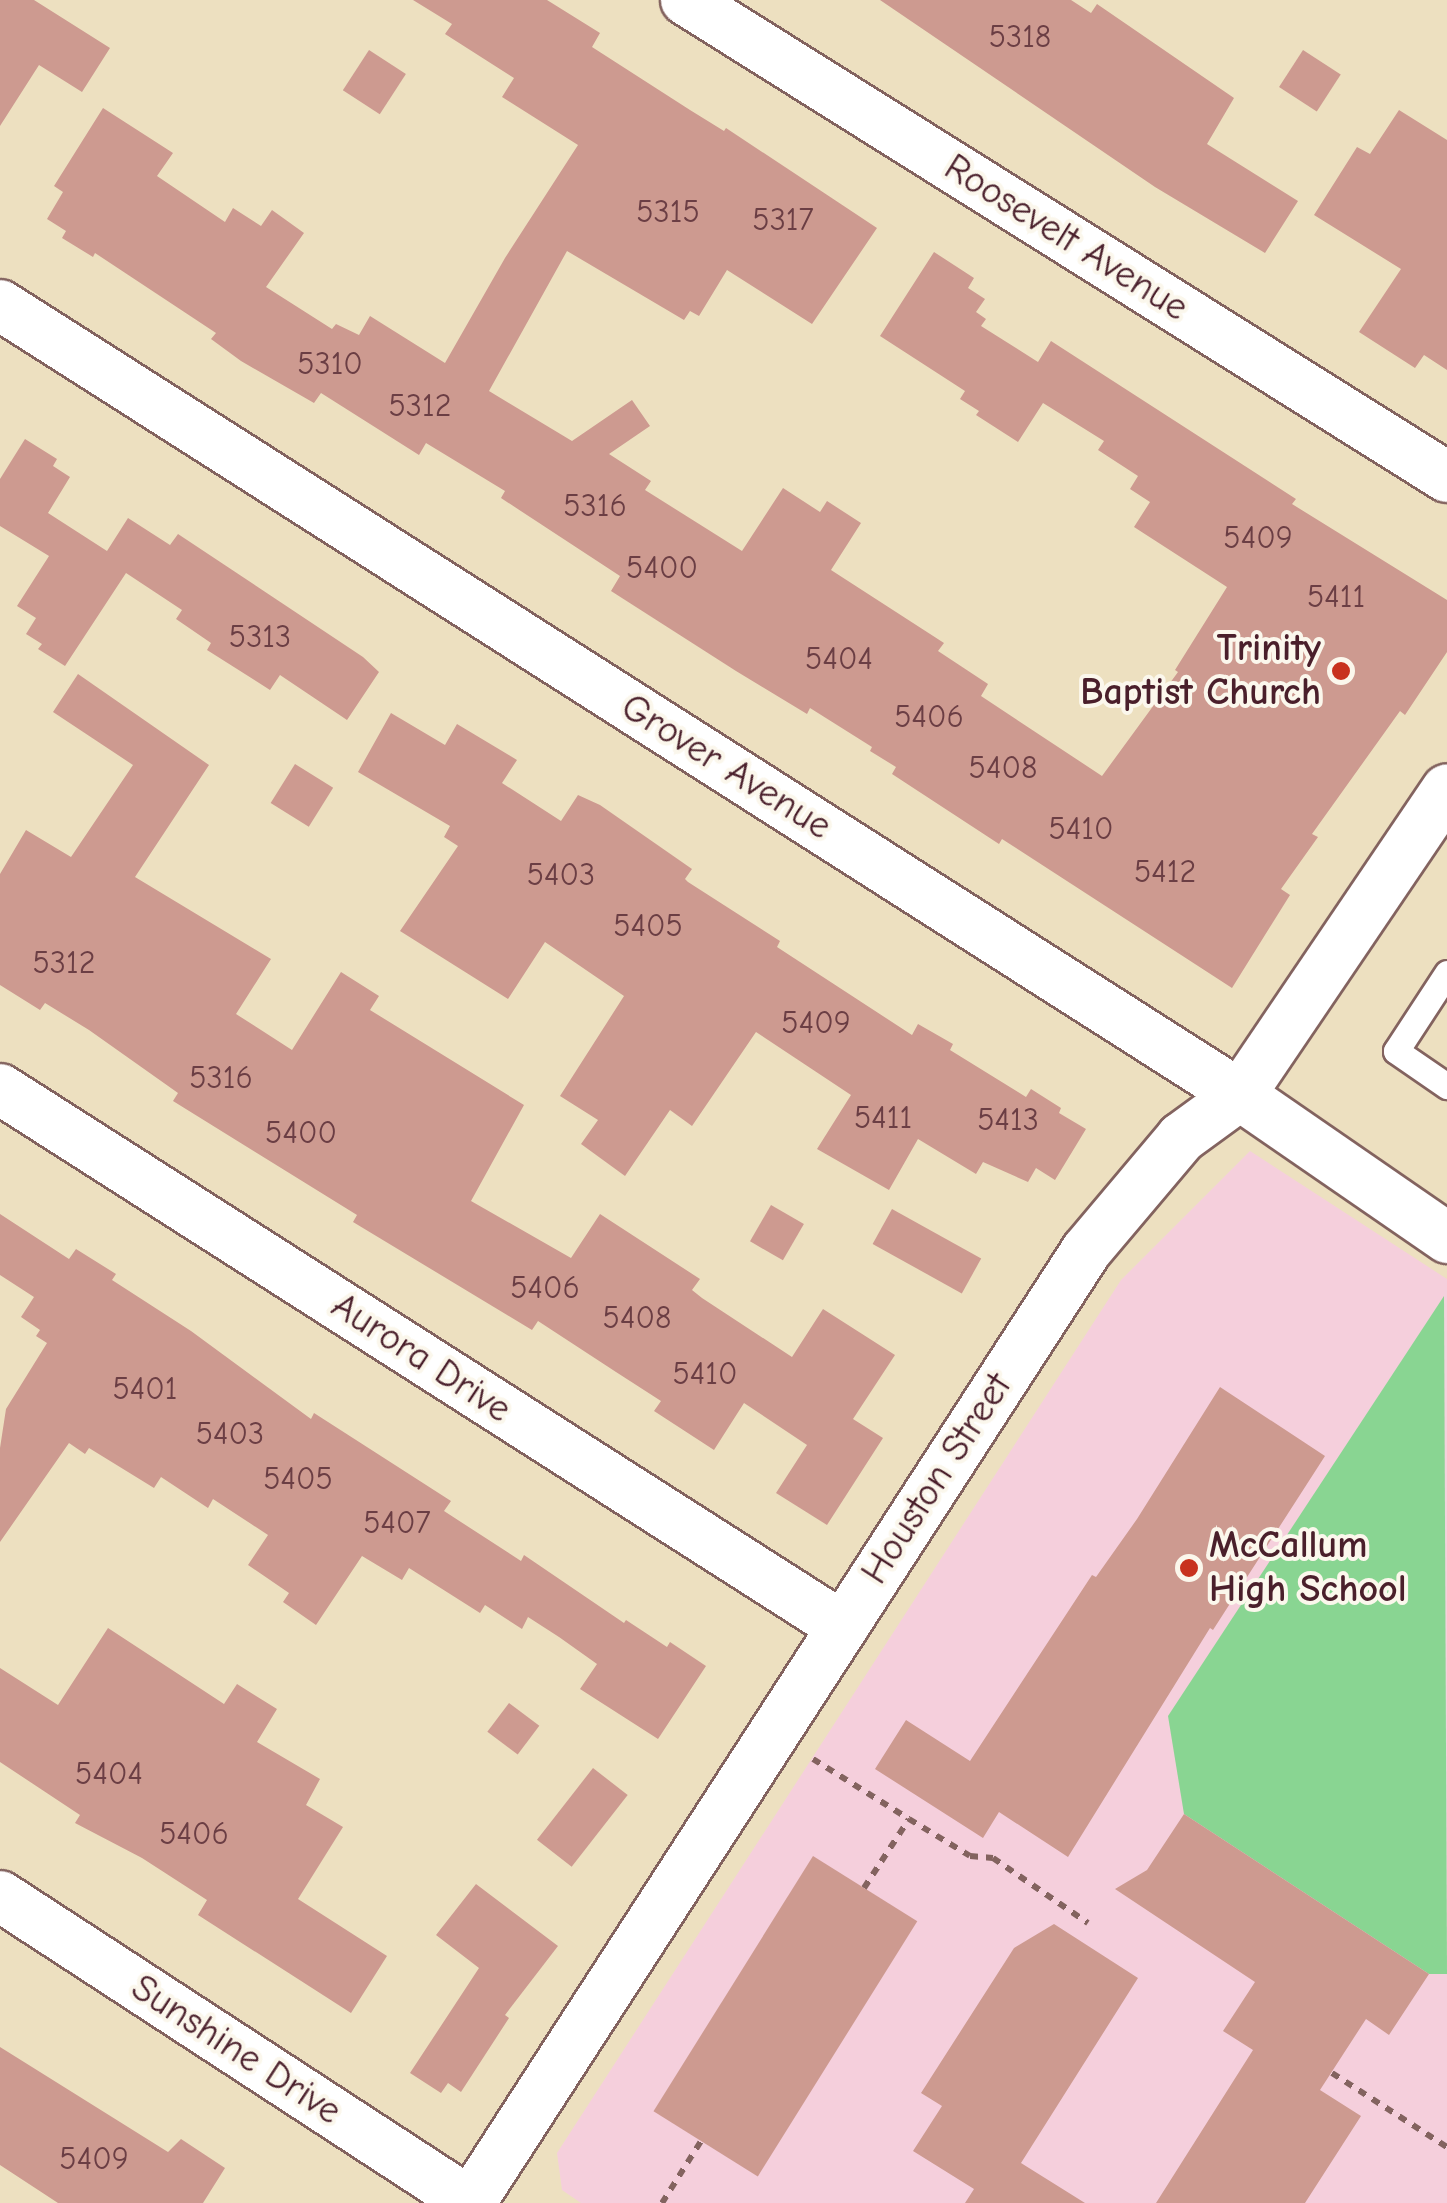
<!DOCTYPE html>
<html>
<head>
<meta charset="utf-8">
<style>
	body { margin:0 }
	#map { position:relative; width:1447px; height:2203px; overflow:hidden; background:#ede0c0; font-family:"Comic Neue",sans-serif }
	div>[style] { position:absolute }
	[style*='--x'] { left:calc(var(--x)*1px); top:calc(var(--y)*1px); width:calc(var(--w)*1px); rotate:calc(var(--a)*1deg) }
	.built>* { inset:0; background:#f5cfdc }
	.green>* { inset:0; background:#89d592 }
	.building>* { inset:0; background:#cd9a90; transform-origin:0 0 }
	.path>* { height:6px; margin-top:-3px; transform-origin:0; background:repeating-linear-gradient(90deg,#83635f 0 8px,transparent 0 16px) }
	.roads { filter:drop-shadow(2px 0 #83635f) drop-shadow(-2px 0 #83635f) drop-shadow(0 2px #83635f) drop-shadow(0 -2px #83635f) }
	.service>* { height:25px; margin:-12.5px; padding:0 12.5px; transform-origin:12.5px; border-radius:12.5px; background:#fff }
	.minor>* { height:50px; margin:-25px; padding:0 25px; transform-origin:25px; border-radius:25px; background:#fff }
	.dots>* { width:28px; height:28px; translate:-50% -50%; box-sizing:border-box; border:5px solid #fbf7ec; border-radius:50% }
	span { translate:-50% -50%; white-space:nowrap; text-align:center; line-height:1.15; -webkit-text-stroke:8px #fbf7ec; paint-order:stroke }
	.number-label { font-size:32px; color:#6b3e44 }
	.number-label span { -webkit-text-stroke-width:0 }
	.street-label { font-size:38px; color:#4a1f2b }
	.poi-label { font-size:38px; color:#4a1f2b; font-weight:700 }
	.right { translate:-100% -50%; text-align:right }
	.left { translate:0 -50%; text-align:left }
</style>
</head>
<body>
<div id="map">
	<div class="built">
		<div style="clip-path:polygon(1250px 1151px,1447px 1279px,1447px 2203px,581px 2203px,562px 2190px,557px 2153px,1121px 1280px)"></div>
	</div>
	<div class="green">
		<div style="clip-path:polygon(1444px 1296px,1447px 1974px,1429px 1974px,1184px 1814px,1168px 1716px)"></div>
	</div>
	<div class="building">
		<div style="clip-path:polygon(0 0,34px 0,110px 48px,82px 92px,39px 65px,0 126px)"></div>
		<div style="clip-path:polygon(413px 0,547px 0,600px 33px,592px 47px,690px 110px,724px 131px,726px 128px,877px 228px,812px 324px,727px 270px,699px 316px,690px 311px,684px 320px,567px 251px,489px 391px,572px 441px,632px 400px,650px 426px,609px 454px,651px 481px,645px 490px,742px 551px,783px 488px,820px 512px,827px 501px,861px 523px,831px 570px,944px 643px,938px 651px,988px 684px,981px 696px,1102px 776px,1178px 672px,1175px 670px,1227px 587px,1134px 527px,1150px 502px,1130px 489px,1138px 476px,1098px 450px,1104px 441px,1043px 403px,1018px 442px,976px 415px,979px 411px,960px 399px,965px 391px,880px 336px,934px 252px,974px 278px,968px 288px,985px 299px,976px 312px,986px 319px,981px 326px,1038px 362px,1051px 341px,1296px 499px,1292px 504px,1447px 600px,1447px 652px,1405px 715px,1400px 711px,1312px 834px,1318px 837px,1281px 889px,1290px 895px,1232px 988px,1002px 839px,999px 844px,892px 774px,896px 767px,870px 751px,872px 747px,810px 708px,807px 714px,736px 671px,611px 591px,620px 576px,501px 498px,505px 491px,426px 443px,419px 455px,321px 393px,314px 403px,241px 361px,211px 339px,216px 333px,95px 253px,93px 257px,62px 238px,66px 231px,47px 219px,63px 192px,54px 186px,103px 108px,173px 153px,157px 176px,225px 222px,233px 208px,261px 226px,272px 210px,304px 233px,266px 287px,332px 329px,336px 324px,359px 335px,370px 316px,445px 363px,505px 258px,578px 145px,502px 97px,514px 78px,445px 34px,452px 24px)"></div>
		<div style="clip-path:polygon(880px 0,1071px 0,1091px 13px,1097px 4px,1234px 98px,1207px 144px,1298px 201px,1265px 253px,1155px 187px)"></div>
		<div style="left:369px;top:50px;width:44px;height:48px;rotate:33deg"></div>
		<div style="left:1303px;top:50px;width:45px;height:44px;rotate:33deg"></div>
		<div style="clip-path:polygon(1399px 110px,1447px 140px,1447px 370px,1424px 355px,1415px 368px,1359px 332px,1401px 269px,1314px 215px,1357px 147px,1370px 154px)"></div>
		<div style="clip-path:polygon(25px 439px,57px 459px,53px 466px,70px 477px,48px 513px,107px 551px,128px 518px,170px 545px,178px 534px,363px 657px,379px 672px,347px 720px,280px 675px,270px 690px,207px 650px,211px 643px,176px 619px,182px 610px,126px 573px,65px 666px,38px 649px,42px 644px,26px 634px,36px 618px,17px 606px,49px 556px,0 526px,0 479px)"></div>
		<div style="clip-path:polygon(78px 674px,209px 765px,135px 877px,271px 959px,236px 1014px,292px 1050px,341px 972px,379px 996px,370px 1010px,524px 1105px,471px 1201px,571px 1258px,600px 1214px,700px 1279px,692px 1290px,702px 1298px,792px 1357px,823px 1309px,895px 1355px,853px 1419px,883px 1438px,827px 1525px,776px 1493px,807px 1445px,744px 1403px,714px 1450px,654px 1411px,661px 1401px,616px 1372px,538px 1321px,532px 1330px,353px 1222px,357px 1215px,173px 1101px,178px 1093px,89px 1030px,45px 1003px,40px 1010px,0 985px,0 874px,26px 830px,71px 857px,133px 765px,53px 712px)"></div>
		<div style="clip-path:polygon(391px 713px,445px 745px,457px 724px,517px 760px,502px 783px,561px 821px,578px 795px,600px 805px,692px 869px,685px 879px,688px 882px,780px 941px,777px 947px,912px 1035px,918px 1024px,953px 1044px,950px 1050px,1026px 1097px,1031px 1089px,1061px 1108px,1059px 1113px,1086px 1129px,1055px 1180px,1036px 1168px,1028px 1182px,983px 1162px,976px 1174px,918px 1139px,889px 1190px,817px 1149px,851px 1095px,756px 1032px,692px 1126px,670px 1110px,625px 1176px,581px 1144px,598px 1120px,560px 1096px,624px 996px,545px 942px,508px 999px,400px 931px,458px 846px,444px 837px,450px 826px,358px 772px)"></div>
		<div style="left:295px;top:764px;width:45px;height:46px;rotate:32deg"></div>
		<div style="left:771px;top:1205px;width:38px;height:42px;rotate:30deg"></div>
		<div style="left:892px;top:1209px;width:102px;height:40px;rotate:29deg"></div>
		<div style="clip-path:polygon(0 1214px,69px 1259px,76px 1249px,116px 1274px,112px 1280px,191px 1331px,311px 1419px,314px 1413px,451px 1501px,444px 1511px,521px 1561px,524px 1555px,624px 1623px,626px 1620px,667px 1647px,670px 1642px,706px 1666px,658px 1739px,580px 1689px,597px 1664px,559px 1637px,528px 1617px,522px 1629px,485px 1605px,480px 1613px,409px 1568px,402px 1580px,362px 1556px,316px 1625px,283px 1602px,289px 1593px,248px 1565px,268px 1535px,213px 1499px,208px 1508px,161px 1477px,154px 1488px,89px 1448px,85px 1454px,69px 1443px,0 1542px,0 1448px,6px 1409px,47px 1343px,36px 1336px,40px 1330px,21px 1317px,34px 1297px,0 1275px)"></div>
		<div style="clip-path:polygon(1220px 1387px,1325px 1456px,1213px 1630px,1210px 1628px,1068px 1857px,999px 1812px,983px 1838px,875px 1769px,906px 1720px,970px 1761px,1092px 1575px,1096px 1577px,1137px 1519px)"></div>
		<div style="clip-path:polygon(108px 1628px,224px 1704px,237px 1684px,277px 1709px,257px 1742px,320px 1779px,306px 1805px,343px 1827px,298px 1899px,387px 1956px,351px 2013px,198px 1915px,207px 1900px,142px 1858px,75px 1823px,80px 1815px,0 1762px,0 1668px,58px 1705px)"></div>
		<div style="left:509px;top:1703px;width:38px;height:36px;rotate:37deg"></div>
		<div style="left:593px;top:1768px;width:44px;height:91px;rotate:38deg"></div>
		<div style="clip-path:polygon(1184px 1814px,1429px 1974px,1389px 2035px,1366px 2019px,1320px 2090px,1361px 2116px,1305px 2203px,1156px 2203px,1253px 2050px,1223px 2031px,1255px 1982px,1115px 1889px,1147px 1870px)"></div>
		<div style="left:813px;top:1856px;width:123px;height:301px;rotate:32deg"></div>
		<div style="clip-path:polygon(476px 1884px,558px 1946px,505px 2015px,509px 2018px,461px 2092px,448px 2083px,441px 2093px,410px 2073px,479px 1968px,436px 1935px)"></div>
		<div style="clip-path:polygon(1054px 1924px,1138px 1978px,1021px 2163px,1085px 2203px,965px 2203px,974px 2189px,913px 2151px,942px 2106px,921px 2093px,1014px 1948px)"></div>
		<div style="clip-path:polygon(0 2047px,168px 2152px,181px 2139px,225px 2168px,203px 2203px,58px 2203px,0 2165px)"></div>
	</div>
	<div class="path">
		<div style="--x:813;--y:1759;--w:113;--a:32"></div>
		<div style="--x:864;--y:1888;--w:82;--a:-56.9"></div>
		<div style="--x:909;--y:1819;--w:71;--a:31.2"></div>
		<div style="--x:970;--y:1856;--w:23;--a:5"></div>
		<div style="--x:993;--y:1858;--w:115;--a:34.4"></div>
		<div style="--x:1332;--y:2073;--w:137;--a:32.8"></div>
		<div style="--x:662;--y:2203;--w:73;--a:-57.8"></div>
	</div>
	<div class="roads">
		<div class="service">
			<div style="--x:1447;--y:973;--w:93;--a:123.2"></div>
			<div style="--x:1396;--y:1051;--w:62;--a:34.5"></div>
		</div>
		<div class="minor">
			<div style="--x:686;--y:0;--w:898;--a:32.08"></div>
			<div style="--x:0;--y:305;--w:1470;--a:32.5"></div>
			<div style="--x:1240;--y:1095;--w:252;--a:34.6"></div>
			<div style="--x:0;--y:1089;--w:1000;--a:32.55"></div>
			<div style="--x:0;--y:1896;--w:562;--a:33.1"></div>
			<div style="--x:470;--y:2203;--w:1134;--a:-57.09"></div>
			<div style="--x:1086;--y:1251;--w:148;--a:-49.9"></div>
			<div style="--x:1181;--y:1138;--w:73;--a:-36.1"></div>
			<div style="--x:1240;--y:1095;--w:369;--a:-55.9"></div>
		</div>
	</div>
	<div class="dots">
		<div style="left:1341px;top:671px;background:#c8321e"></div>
		<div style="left:1189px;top:1568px;background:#c8321e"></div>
	</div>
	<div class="number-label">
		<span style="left:1020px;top:37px">5318</span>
		<span style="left:668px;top:212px">5315</span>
		<span style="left:783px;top:220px">5317</span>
		<span style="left:330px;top:364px">5310</span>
		<span style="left:420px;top:406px">5312</span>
		<span style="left:595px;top:506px">5316</span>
		<span style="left:1258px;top:538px">5409</span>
		<span style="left:662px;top:568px">5400</span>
		<span style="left:1336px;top:597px">5411</span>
		<span style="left:260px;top:637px">5313</span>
		<span style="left:839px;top:659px">5404</span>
		<span style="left:929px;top:717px">5406</span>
		<span style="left:1003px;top:768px">5408</span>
		<span style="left:1081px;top:829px">5410</span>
		<span style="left:1165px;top:872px">5412</span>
		<span style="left:561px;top:875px">5403</span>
		<span style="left:648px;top:926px">5405</span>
		<span style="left:64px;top:963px">5312</span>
		<span style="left:816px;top:1023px">5409</span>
		<span style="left:221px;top:1078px">5316</span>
		<span style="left:883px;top:1118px">5411</span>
		<span style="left:1008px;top:1120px">5413</span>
		<span style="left:301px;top:1133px">5400</span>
		<span style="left:545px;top:1288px">5406</span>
		<span style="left:637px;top:1318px">5408</span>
		<span style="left:705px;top:1374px">5410</span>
		<span style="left:145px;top:1389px">5401</span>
		<span style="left:230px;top:1434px">5403</span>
		<span style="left:298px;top:1479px">5405</span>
		<span style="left:397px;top:1523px">5407</span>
		<span style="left:109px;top:1774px">5404</span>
		<span style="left:194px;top:1834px">5406</span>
		<span style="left:94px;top:2159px">5409</span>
	</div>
	<div class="street-label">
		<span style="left:1066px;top:238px;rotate:32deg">Roosevelt Avenue</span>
		<span style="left:726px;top:767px;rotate:32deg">Grover Avenue</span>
		<span style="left:421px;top:1358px;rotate:33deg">Aurora Drive</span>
		<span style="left:937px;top:1479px;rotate:-57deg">Houston Street</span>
		<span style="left:236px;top:2050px;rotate:33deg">Sunshine Drive</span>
	</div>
	<div class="poi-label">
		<span class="right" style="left:1321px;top:671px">Trinity<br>Baptist Church</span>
		<span class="left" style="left:1209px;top:1568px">McCallum<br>High School</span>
	</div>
</div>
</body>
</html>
